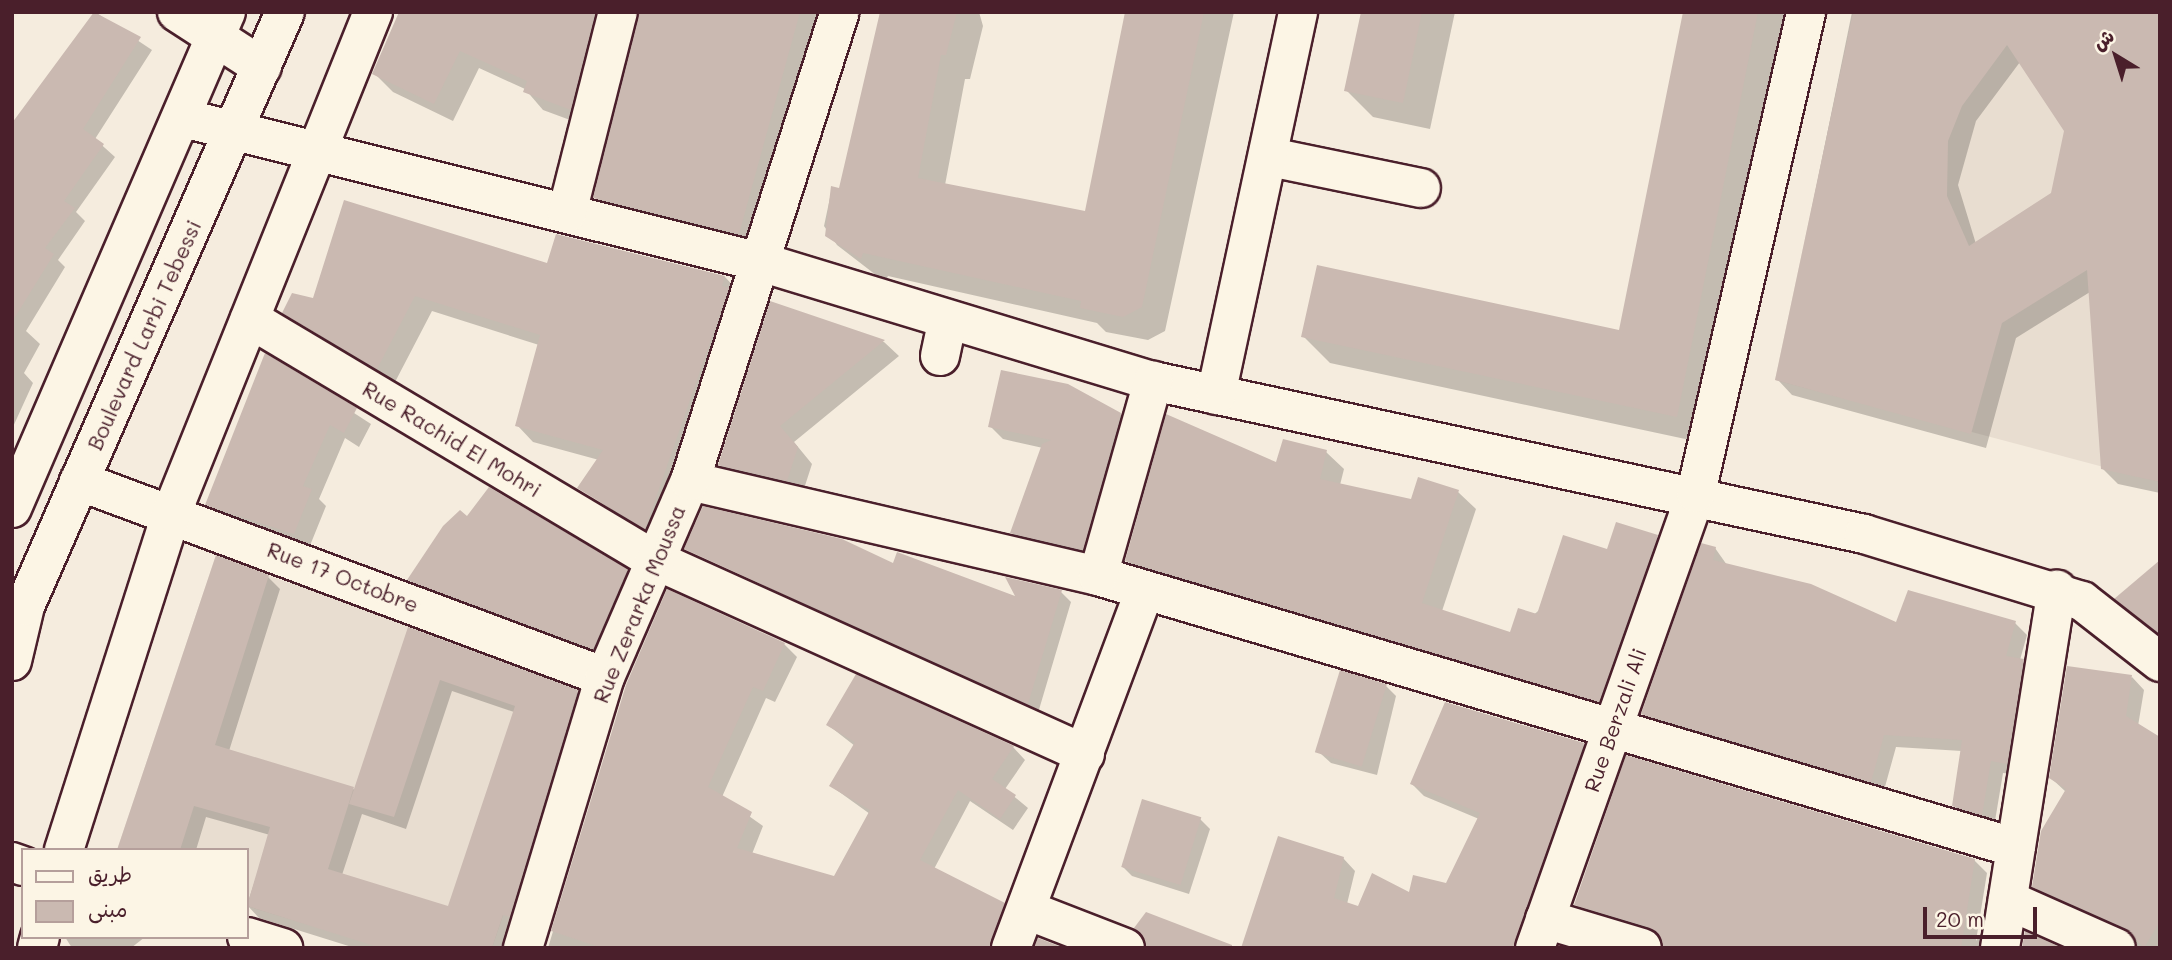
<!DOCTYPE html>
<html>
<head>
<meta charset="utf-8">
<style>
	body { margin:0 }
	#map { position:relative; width:2172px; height:960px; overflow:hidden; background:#f5ecde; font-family:Mali,"Playpen Sans Arabic",sans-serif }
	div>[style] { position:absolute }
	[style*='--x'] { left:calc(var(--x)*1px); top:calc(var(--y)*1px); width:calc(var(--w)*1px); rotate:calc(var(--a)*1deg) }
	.built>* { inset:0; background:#e8ddd0 }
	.shadow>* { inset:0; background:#0003 }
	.building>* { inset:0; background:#cab9b1; transform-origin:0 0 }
	.roads { filter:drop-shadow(2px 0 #4a1f2b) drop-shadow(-2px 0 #4a1f2b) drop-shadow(0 2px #4a1f2b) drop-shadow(0 -2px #4a1f2b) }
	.minor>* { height:38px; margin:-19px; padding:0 19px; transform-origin:19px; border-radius:19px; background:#fcf5e5 }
	.major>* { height:38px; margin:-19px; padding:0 19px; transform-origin:19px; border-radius:19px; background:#fcf5e5 }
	span { translate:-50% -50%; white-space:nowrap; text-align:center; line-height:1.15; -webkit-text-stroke:7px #fcf5e5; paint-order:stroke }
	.street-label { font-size:21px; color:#4a1f2b }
	.frame { position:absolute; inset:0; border:14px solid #4a1f2b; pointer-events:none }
	.legend { position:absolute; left:21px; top:848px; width:228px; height:91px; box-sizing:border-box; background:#fcf5e5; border:2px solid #b59f9b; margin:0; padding:9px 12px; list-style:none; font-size:21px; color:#4a1f2b }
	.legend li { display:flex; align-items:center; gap:14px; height:35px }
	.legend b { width:35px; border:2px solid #b59f9b }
	.north { position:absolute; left:2081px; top:21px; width:70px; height:70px; -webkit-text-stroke:5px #fcf5e5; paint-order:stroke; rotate:322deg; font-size:19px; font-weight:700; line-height:28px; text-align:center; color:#4a1f2b }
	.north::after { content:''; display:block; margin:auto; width:24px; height:32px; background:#4a1f2b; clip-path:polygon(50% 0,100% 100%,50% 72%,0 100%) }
	.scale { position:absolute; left:1923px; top:907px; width:114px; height:32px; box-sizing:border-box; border:4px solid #4a1f2b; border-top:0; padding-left:9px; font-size:21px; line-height:24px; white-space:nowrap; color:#4a1f2b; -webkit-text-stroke:5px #fcf5e5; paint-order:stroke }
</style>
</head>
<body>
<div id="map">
	<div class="built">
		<div style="clip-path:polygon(1853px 12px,2160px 12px,2160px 482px,1775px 380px)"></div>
		<div style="clip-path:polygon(215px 558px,582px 680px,492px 948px,309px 925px,247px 906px,247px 850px,117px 850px)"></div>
	</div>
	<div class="shadow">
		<div style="clip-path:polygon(95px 12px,152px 50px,95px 139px,115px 157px,76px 212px,85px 221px,58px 260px,65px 267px,26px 331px,40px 344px,24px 373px,33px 383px,12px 429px,12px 127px)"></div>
		<div style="clip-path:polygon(400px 12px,630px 12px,589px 127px,543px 110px,525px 89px,479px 68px,453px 121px,393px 92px,374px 73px)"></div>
		<div style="clip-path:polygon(640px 12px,823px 12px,757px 252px,614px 216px,595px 197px)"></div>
		<div style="clip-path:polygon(881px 12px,979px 12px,983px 26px,970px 79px,965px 79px,945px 185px,1086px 214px,1126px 12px,1234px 12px,1165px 331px,1148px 340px,1106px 332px,1097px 323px,888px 276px,885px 282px,837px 245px,824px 226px,832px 188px,841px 190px)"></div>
		<div style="clip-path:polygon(1363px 12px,1455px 12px,1430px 129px,1373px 117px,1346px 90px)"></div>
		<div style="clip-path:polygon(1686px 12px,1792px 12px,1704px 443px,1330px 363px,1303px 336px,1621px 332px)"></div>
		<div style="clip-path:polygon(evenodd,1852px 12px,2160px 12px,2160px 493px,2118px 484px,2103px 469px,2090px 292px,2016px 338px,1986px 448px,1792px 395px,1777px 379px,1852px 12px,2020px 62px,2066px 131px,2053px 194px,1976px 244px,1958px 185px,1976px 121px,2020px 62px)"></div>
		<div style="clip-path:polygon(548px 266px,725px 277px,741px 294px,662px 544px,580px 488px,599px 460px,533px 442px,517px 425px,539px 345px,432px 311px,394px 384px,284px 312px,314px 300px)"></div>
		<div style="clip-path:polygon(772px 304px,884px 342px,899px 356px,794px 442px,812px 464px,802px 495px,735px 480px,720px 465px)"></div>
		<div style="clip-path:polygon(266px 356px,371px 424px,359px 447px,345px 438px,319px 499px,326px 506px,309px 548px,222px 519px,207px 504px)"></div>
		<div style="clip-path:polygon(1120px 414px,1133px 428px,1095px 562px,1025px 545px,1012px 533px,1043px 448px,1003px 439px,990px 426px)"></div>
		<div style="clip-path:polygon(1326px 452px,1344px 469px,1340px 485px,1412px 501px,1458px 492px,1476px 509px,1442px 611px,1511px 634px,1609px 551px,1657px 537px,1674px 554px,1616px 718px,1144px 578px,1127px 561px,1277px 464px)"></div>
		<div style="clip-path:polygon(467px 518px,627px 571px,639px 583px,605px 660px,421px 591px,409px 580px)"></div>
		<div style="clip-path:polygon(1715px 548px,1727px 565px,1898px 624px,2015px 623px,2027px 635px,2020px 660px,2036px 673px,2019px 775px,2003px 773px,1994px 827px,1966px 818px,1953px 805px,1962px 751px,1896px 747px,1883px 794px,1656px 726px,1643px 714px)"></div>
		<div style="clip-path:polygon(686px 549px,1018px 599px,1061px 592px,1071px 602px,1038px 713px)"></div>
		<div style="clip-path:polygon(2160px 562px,2160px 639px,2117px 599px)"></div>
		<div style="clip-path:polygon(evenodd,268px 577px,280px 589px,229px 751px,356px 790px,409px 629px,577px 692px,590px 704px,516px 948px,355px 948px,259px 918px,247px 905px,270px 835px,206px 817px,196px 850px,119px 850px,268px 577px,452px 691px,514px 712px,449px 908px,342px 875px,362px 814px,406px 829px,452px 691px)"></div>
		<div style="clip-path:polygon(784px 644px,797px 657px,775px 702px,766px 698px,722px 797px,763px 826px,752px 854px,835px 878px,870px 814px,831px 786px,855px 746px,828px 725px,1013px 747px,1025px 760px,1005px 789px,1028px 808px,1013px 830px,970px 801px,934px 869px,1016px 917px,1006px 948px,548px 948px,627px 685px)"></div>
		<div style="clip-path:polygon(2132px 677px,2144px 690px,2138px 726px,2160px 739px,2160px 948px,2137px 948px,2136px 941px,2046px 899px,2034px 886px,2066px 792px,2051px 778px)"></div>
		<div style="clip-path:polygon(1386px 686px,1396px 696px,1377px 775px,1331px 763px,1320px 753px)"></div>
		<div style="clip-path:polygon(1583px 744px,1596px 757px,1528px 948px,1243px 948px,1343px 858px,1355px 871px,1347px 904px,1359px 908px,1447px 885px,1479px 819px,1424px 796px,1412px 784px)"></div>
		<div style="clip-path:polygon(1200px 819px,1210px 829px,1189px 894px,1132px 876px,1122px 866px)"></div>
		<div style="clip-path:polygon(1974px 860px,1987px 873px,1976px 941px,1981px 933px,1992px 948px,1665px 948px,1665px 942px,1588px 917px,1576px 904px)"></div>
		<div style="clip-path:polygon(65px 937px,145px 937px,131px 948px,72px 948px)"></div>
	</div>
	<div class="building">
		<div style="clip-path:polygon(94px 12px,141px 37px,83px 129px,104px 144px,64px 201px,75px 208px,45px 248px,54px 254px,12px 322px,12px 123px)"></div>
		<div style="clip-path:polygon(399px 12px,595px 12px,571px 110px,523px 92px,527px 81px,460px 51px,434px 104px,372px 74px)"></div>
		<div style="clip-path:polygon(639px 12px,800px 12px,739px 234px,593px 198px)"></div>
		<div style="clip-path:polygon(880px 12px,957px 12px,946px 55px,941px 55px,918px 178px,1085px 211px,1125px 12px,1204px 12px,1142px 307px,1123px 317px,1080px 308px,1081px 301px,863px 253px,861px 259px,825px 236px,831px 186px,839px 188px)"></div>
		<div style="clip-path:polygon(1361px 12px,1422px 12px,1403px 103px,1344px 91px)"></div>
		<div style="clip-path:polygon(1683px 12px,1758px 12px,1677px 417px,1301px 337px,1317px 265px,1619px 330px)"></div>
		<div style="clip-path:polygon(evenodd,1853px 12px,2160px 12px,2160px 482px,2101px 469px,2087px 270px,2002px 323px,1971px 434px,1775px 380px,1853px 12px,2007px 45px,2064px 131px,2051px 193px,1969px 246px,1947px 196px,1948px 141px,1962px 106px,2007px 45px)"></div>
		<div style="clip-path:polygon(344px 200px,547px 263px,556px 234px,725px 276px,722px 286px,729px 288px,645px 529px,577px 488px,603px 450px,515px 426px,540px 335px,415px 296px,377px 369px,282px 313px,292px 293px,313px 298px)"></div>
		<div style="clip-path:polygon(770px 301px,885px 340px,780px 426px,798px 447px,787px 481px,718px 465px)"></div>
		<div style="clip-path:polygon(265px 353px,357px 408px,344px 433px,330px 425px,303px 486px,312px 489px,294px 534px,205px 505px)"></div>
		<div style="clip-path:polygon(1001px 370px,1068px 384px,1121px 413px,1083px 550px,1010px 533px,1042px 444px,1051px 440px,988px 427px)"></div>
		<div style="clip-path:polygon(1166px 414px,1276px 462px,1283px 439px,1327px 450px,1320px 479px,1411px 499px,1418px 477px,1459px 490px,1422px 603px,1510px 632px,1518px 608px,1537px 614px,1563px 535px,1607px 549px,1616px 522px,1658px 535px,1599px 702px,1125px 561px)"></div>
		<div style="clip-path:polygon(489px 487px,628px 569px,593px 649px,407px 580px,443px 526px,460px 510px,467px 516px)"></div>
		<div style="clip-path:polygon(703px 506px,842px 539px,893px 563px,897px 552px,1015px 596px,1005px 577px,1062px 590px,1028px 704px,684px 549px)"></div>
		<div style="clip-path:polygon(1701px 543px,1716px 547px,1713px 560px,1811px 584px,1896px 622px,1908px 590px,2016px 621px,2006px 656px,2024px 659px,2007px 764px,1991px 761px,1982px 815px,1952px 806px,1962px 740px,1884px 735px,1871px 782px,1641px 714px)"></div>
		<div style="clip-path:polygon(216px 555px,269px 575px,215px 745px,354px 787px,328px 869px,448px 906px,515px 706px,440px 680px,394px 817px,349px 804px,408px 627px,578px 690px,510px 917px,503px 915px,492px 948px,381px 948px,247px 906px,270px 827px,194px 806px,180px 850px,117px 850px)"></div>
		<div style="clip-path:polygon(2160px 560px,2160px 634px,2114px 599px)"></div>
		<div style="clip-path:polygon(667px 589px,785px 643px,763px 691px,753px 687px,708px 787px,752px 812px,737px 848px,834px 876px,870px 810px,829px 786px,855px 742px,826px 725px,856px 674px,1014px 746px,992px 779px,1016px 795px,1000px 819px,958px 790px,920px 860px,1005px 903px,990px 948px,602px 948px,551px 931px,626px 685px)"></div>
		<div style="clip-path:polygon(2067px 666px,2132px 675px,2126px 716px,2160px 737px,2160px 921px,2144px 948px,2125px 928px,2032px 887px,2041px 831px,2066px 789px,2049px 778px)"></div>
		<div style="left:1340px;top:670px;width:49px;height:86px;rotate:17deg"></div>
		<div style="clip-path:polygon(1445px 702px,1584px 743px,1514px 948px,1241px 948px,1278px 836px,1344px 857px,1334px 898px,1358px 906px,1372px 873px,1409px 892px,1413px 875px,1446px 883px,1480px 813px,1410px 784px)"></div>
		<div style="clip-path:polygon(1626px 755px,1975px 859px,1961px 948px,1663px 948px,1649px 927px,1574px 905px)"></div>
		<div style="left:1142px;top:799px;width:62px;height:71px;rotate:17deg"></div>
		<div style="clip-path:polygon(1146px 912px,1232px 945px,1232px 948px,1146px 948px,1134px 928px)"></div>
		<div style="clip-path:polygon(2025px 931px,2062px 948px,2022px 948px)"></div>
		<div style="clip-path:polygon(1038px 938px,1064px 948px,1034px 948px)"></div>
	</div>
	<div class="roads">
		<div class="minor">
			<div style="--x:177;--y:12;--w:101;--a:32.9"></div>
			<div style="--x:183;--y:118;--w:599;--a:14.01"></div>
			<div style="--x:764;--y:263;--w:407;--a:16.9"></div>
			<div style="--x:1153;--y:381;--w:727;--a:12.14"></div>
			<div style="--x:1864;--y:534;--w:228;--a:17.1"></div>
			<div style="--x:2082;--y:601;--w:99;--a:38"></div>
			<div style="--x:1270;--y:157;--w:154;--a:11.6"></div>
			<div style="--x:567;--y:213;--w:207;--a:-75.8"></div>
			<div style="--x:250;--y:319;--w:469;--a:30.8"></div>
			<div style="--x:653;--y:559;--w:474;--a:24.3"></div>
			<div style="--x:940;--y:356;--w:34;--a:-78"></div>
			<div style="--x:1216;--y:395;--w:392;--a:-77.9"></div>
			<div style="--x:79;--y:481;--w:561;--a:20.44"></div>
			<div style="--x:690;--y:481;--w:419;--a:13.1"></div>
			<div style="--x:1098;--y:576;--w:957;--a:16.5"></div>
			<div style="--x:1098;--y:576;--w:203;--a:-74.2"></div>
			<div style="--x:64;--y:850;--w:355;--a:-72.3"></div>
			<div style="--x:172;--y:512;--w:539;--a:-68.1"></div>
			<div style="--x:12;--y:862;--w:12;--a:20"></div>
			<div style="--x:2008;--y:900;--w:118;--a:24"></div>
			<div style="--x:1027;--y:910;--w:105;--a:21.2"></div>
			<div style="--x:1545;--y:919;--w:101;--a:16.6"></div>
			<div style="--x:247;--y:937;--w:38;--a:17"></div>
			<div style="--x:37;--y:948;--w:11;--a:-75"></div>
			<div style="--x:523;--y:948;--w:283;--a:-73.2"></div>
			<div style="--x:605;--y:677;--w:214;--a:-66.6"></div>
			<div style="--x:690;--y:481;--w:492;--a:-72.3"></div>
			<div style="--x:1011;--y:948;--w:380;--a:-69.5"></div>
			<div style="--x:1535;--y:948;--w:483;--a:-70.5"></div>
			<div style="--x:1696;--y:493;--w:493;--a:-77.1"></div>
			<div style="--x:2000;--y:948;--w:363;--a:-81"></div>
		</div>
		<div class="major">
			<div style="--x:12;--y:508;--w:540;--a:-66.66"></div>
			<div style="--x:12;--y:661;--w:57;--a:-76.7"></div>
			<div style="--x:25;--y:606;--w:648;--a:-66.36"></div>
		</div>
	</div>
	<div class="street-label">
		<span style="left:144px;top:335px;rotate:-66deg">Boulevard Larbi Tebessi</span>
		<span style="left:452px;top:439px;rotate:31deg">Rue Rachid El Mohri</span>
		<span style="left:343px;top:577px;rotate:21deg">Rue 17 Octobre</span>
		<span style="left:639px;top:604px;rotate:-68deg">Rue Zerarka Moussa</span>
		<span style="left:1615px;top:720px;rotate:-71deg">Rue Berzali Ali</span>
	</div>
	<div class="frame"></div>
	<ul class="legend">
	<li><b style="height:9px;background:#fcf5e5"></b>طريق</li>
	<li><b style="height:19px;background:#cab9b1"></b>مبنى</li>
	</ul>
	<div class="north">ش</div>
	<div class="scale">20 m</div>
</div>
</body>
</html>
